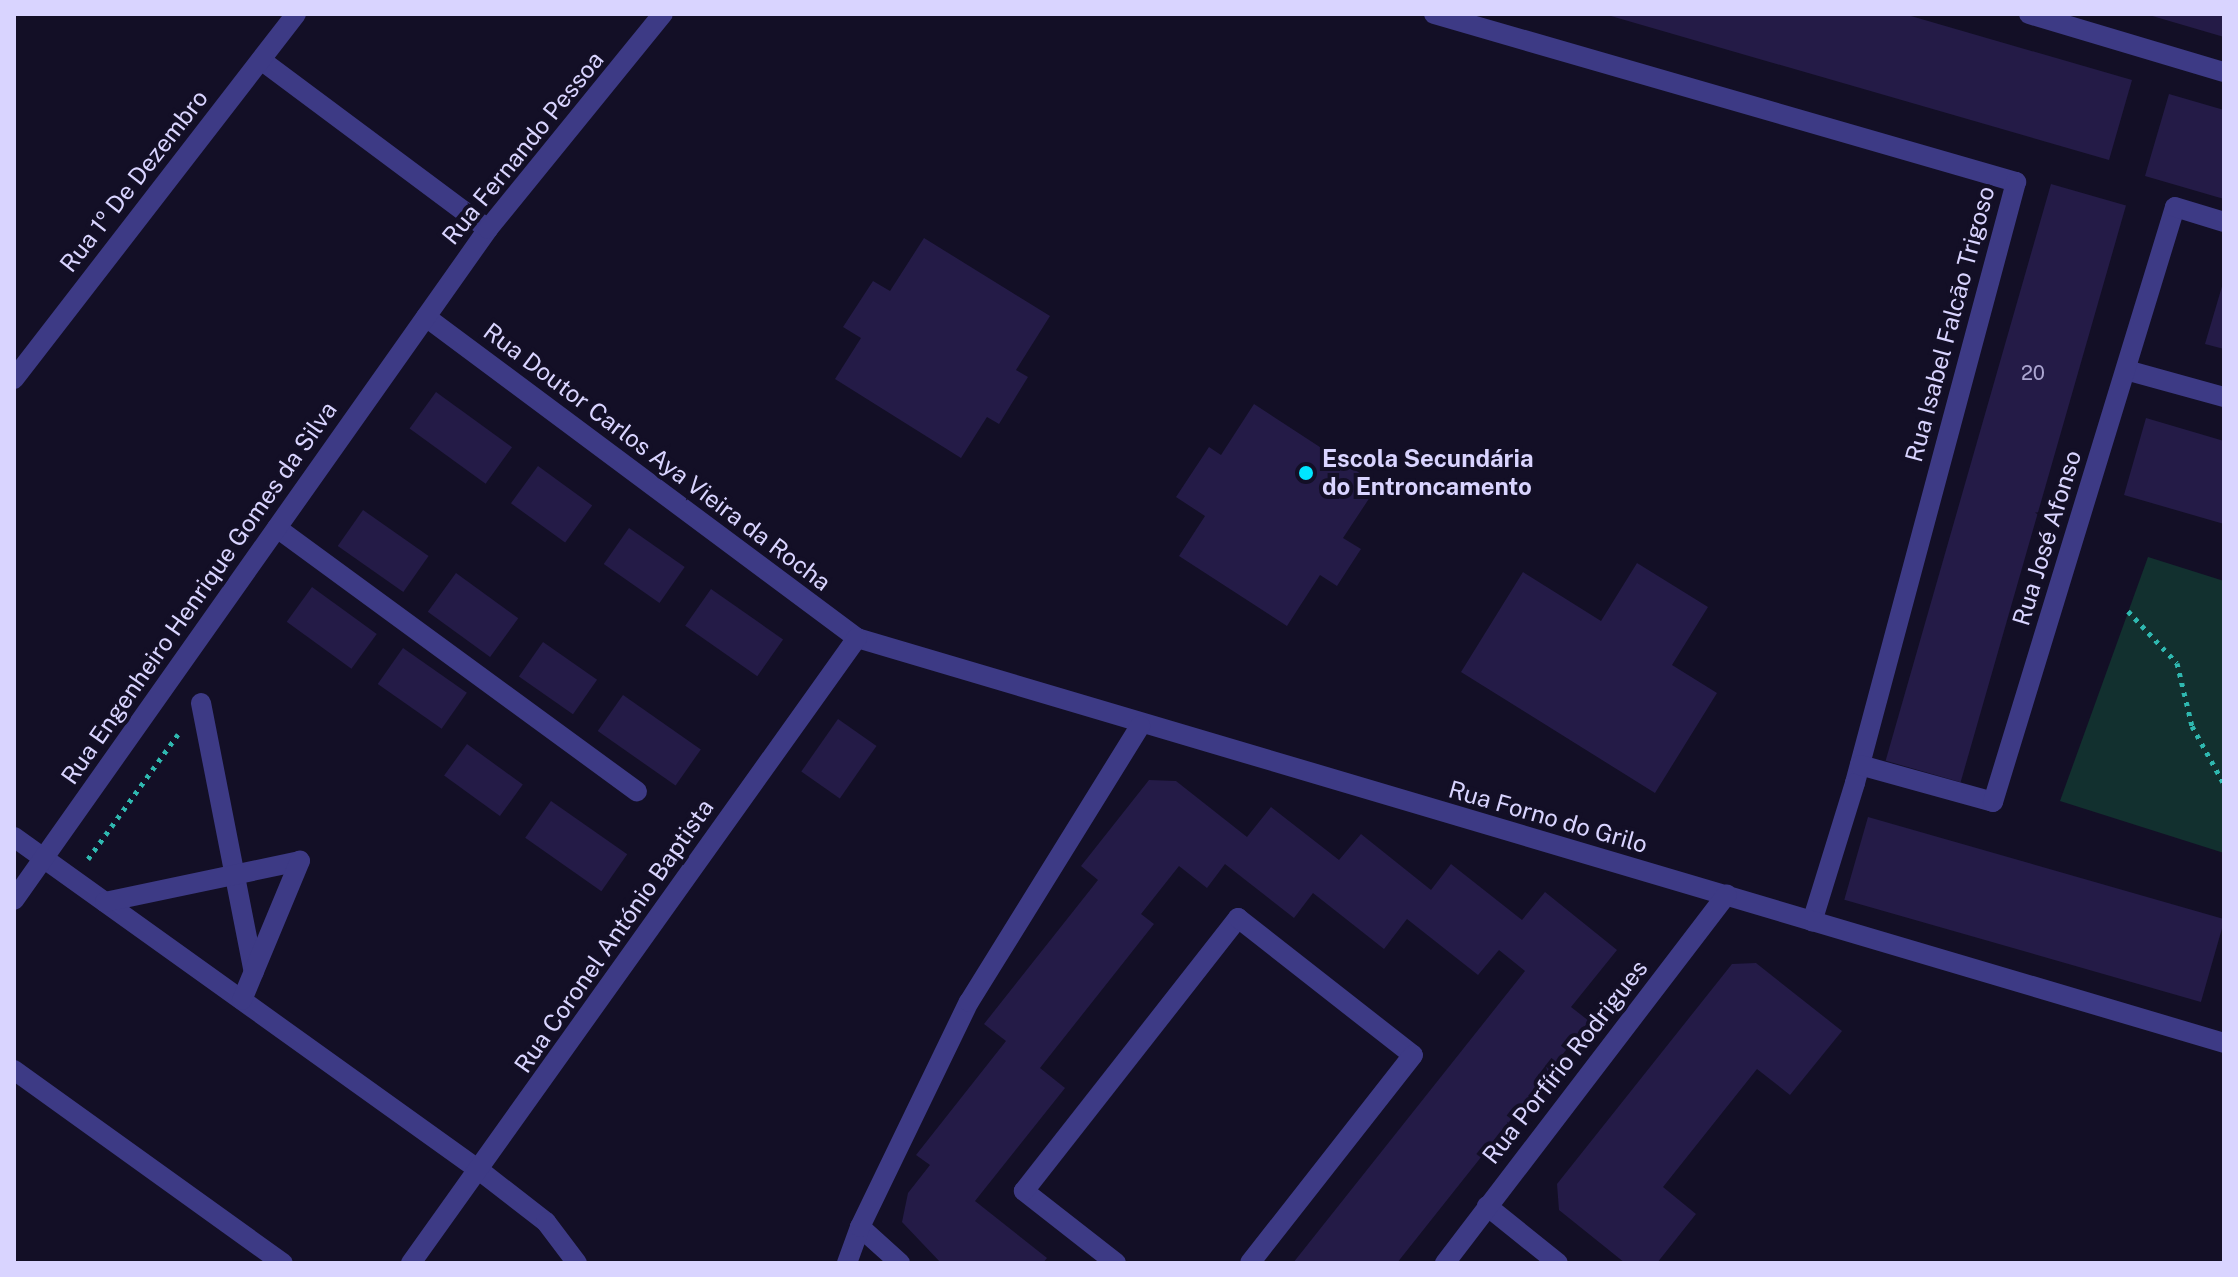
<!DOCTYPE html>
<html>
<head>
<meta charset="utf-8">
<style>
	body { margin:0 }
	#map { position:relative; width:2238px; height:1277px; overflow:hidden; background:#130f26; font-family:"Public Sans",sans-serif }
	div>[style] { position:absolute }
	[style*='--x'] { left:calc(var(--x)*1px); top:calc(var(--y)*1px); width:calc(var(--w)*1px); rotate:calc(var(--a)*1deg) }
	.green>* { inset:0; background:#12302f }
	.building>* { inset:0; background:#241b47; transform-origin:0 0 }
	.path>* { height:5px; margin-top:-2.5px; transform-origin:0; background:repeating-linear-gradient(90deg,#2fb8b0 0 4px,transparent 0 10px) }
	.minor>* { height:20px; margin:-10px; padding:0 10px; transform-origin:10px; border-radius:10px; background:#3d3a85 }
	.dots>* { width:22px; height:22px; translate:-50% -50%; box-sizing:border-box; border:4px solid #130f26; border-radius:50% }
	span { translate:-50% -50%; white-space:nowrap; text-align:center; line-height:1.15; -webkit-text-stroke:8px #130f26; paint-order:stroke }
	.number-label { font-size:20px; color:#aca6d1 }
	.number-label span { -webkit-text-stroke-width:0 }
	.street-label { font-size:24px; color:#d9d4ff }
	.poi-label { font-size:24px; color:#d9d4ff; font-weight:700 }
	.left { translate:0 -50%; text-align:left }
	.frame { position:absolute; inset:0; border:16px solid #d9d4ff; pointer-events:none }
</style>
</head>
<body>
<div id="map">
	<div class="green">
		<div style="clip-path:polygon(2148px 557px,2224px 581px,2224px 853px,2060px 801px)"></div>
	</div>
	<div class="building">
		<div style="clip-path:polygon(1604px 14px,1904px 14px,2132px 80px,2109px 160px)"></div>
		<div style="clip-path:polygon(2149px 14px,2224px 14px,2224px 37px,2149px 15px)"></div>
		<div style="clip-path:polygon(2169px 94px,2224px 110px,2224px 199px,2145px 176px)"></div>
		<div style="left:2051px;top:184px;width:78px;height:600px;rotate:16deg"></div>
		<div style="clip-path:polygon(924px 238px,1050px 316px,1016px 370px,1028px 377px,999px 424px,987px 417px,961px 458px,835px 379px,861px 338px,843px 327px,873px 281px,890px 291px)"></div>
		<div style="clip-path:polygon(2223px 283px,2224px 283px,2224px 349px,2205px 344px)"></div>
		<div style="left:436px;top:392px;width:94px;height:45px;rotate:36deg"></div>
		<div style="clip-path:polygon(1254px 404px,1378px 485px,1343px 538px,1361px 549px,1337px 586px,1320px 575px,1287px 626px,1179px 556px,1205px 516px,1176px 497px,1209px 447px,1221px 455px)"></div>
		<div style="clip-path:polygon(2146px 418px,2224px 441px,2224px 524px,2124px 495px)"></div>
		<div style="left:538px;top:466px;width:67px;height:46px;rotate:36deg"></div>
		<div style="left:363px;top:510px;width:80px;height:44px;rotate:35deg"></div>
		<div style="left:629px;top:528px;width:68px;height:44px;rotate:35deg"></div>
		<div style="clip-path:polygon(1637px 563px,1708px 607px,1672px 665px,1717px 693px,1655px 793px,1461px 672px,1523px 572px,1601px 621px)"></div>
		<div style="left:456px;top:573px;width:77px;height:48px;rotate:36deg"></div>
		<div style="left:312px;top:587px;width:80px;height:43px;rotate:36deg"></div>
		<div style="left:711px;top:589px;width:88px;height:45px;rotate:35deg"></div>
		<div style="left:543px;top:642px;width:66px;height:42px;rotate:35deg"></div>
		<div style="left:403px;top:648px;width:78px;height:44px;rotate:35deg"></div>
		<div style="left:623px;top:695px;width:95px;height:44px;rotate:35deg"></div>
		<div style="left:838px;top:719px;width:47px;height:64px;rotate:35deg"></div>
		<div style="left:467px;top:744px;width:69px;height:39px;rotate:36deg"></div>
		<div style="clip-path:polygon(1149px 780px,1176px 781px,1247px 837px,1271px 807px,1339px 860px,1361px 834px,1431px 890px,1451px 864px,1522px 920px,1545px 892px,1617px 950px,1571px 1007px,1589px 1021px,1397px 1263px,1293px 1263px,1525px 971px,1499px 950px,1478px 975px,1407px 919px,1384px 949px,1313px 893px,1294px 918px,1225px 864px,1207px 888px,1179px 866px,1141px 914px,1154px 924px,1040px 1068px,1065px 1088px,975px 1201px,1047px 1258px,1043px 1263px,941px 1263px,902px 1222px,908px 1193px,930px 1165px,916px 1155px,1006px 1041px,984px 1024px,1098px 880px,1081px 866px)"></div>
		<div style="left:551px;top:801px;width:93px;height:45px;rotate:35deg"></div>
		<div style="left:1868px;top:817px;width:371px;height:86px;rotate:16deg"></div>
		<div style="clip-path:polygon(1756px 963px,1842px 1031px,1790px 1095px,1757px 1069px,1663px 1187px,1696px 1214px,1657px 1263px,1625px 1263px,1559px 1210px,1557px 1184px,1732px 964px)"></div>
	</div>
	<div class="path">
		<div style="--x:2128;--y:611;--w:71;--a:46.7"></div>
		<div style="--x:2177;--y:663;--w:65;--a:76.6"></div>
		<div style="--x:2192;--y:726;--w:66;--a:61.1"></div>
		<div style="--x:88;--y:859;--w:154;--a:-54.2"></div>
	</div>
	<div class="minor">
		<div style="--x:1434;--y:14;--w:606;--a:16.1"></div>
		<div style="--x:2016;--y:182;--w:622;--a:105"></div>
		<div style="--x:1855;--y:783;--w:145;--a:107.2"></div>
		<div style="--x:2029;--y:14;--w:203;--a:16.6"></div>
		<div style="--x:261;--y:60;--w:283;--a:36.7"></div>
		<div style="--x:426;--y:317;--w:537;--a:36.68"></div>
		<div style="--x:857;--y:638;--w:1426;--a:16.5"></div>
		<div style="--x:2126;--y:370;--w:102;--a:15.4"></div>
		<div style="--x:14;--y:379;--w:461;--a:-52.3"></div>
		<div style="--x:277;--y:528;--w:446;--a:36.2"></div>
		<div style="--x:201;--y:703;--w:274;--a:78.9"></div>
		<div style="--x:1860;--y:765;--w:138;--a:15.5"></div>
		<div style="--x:1993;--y:802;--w:622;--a:-72.99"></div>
		<div style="--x:2175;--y:207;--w:51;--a:17"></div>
		<div style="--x:14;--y:837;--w:572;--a:35.61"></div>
		<div style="--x:479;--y:1170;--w:85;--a:37.8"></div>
		<div style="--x:546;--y:1222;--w:51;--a:52.9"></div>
		<div style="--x:14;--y:900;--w:822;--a:-54.76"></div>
		<div style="--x:488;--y:229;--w:277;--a:-50.9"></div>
		<div style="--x:105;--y:902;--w:199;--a:-11.9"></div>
		<div style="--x:242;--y:1000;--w:151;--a:-67.4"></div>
		<div style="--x:14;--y:1070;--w:331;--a:35.7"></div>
		<div style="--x:1487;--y:1206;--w:91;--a:38.8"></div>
		<div style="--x:860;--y:1227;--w:54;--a:42"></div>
		<div style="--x:411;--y:1263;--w:768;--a:-54.49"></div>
		<div style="--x:847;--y:1263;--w:38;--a:-70"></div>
		<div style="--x:860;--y:1227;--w:250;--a:-64.2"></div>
		<div style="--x:969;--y:1002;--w:325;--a:-58.2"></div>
		<div style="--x:1116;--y:1263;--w:117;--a:-142"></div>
		<div style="--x:1024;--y:1191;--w:347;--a:-51.9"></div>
		<div style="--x:1238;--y:918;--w:222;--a:38.1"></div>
		<div style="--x:1413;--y:1055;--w:264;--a:128.1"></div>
		<div style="--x:1445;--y:1263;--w:464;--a:-52.6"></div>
	</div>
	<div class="dots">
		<div style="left:1306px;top:473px;background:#00e5ff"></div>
	</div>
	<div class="number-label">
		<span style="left:2033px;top:373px">20</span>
	</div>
	<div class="street-label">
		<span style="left:523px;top:148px;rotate:-51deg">Rua Fernando Pessoa</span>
		<span style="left:134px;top:181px;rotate:-52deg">Rua 1º De Dezembro</span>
		<span style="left:1950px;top:324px;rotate:-75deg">Rua Isabel Falcão Trigoso</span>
		<span style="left:657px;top:457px;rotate:37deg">Rua Doutor Carlos Aya Vieira da Rocha</span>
		<span style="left:2047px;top:538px;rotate:-73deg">Rua José Afonso</span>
		<span style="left:199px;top:593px;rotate:-55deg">Rua Engenheiro Henrique Gomes da Silva</span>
		<span style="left:1548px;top:817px;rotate:16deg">Rua Forno do Grilo</span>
		<span style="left:614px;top:936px;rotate:-55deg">Rua Coronel António Baptista</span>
		<span style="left:1565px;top:1062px;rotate:-52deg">Rua Porfírio Rodrigues</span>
	</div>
	<div class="poi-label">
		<span class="left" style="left:1322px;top:473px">Escola Secundária<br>do Entroncamento</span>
	</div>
	<div class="frame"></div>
</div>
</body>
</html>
